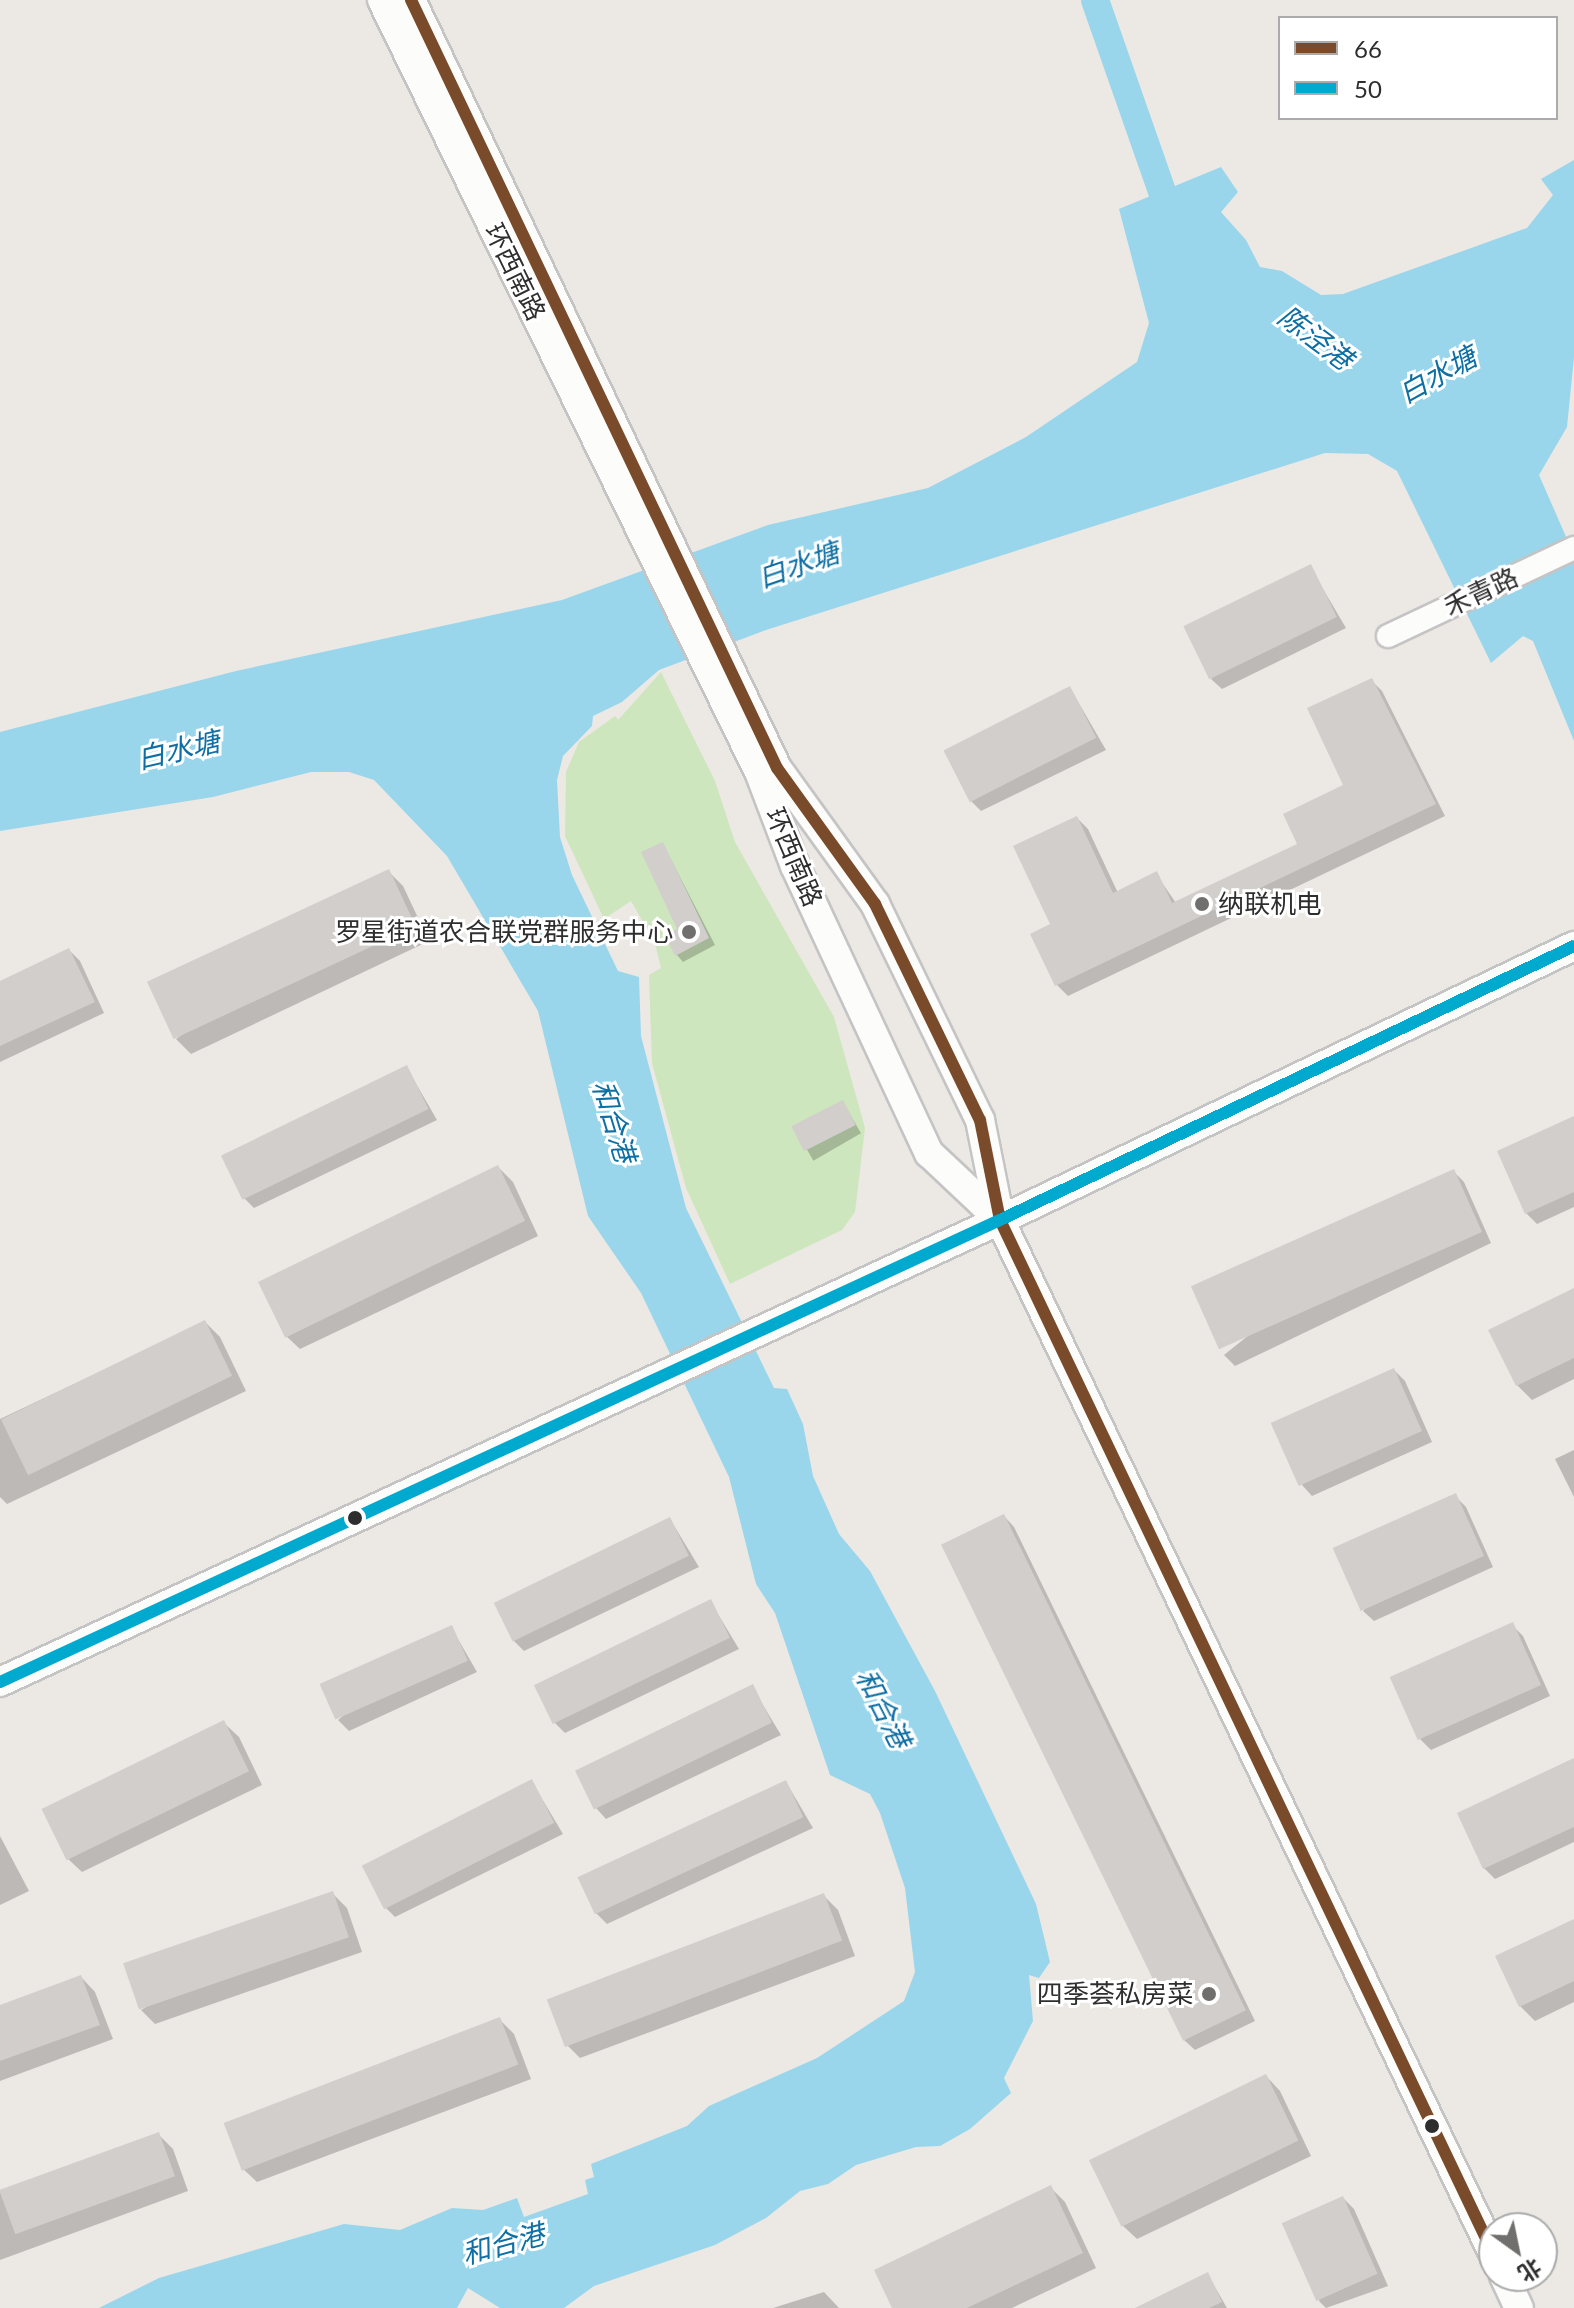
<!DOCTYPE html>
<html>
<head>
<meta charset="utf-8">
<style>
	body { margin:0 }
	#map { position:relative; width:1574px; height:2308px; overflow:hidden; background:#ece8e4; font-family:Lato,"Noto Sans SC",sans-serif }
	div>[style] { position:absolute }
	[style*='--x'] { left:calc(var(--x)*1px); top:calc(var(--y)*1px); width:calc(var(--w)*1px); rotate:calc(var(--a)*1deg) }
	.green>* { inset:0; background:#cee6be }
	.water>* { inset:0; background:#99d6ec }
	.shadow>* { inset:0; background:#0003; transform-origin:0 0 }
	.canal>* { height:28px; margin:-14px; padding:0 14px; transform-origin:14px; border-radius:14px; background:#99d6ec }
	.building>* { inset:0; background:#d1cecb; transform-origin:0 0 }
	.roads { filter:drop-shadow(2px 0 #c5c4c5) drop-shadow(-2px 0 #c5c4c5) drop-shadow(0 2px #c5c4c5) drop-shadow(0 -2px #c5c4c5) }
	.minor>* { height:22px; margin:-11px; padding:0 11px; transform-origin:11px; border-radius:11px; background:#fcfcfb }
	.tertiary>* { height:28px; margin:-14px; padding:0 14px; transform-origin:14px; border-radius:14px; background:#fcfcfb }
	.bus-1>* { height:12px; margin:-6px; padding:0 6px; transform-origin:6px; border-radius:6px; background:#7a4b2a }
	.bus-2>* { height:12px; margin:-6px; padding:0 6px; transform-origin:6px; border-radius:6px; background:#00a9ce }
	.dots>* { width:22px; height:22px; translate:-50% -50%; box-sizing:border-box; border:4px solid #fff; border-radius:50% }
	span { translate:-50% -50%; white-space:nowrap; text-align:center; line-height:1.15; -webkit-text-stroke:6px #fff; paint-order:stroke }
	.street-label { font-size:26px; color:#2e2e2e }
	.poi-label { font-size:26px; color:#2e2e2e }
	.left { translate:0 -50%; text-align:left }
	.right { translate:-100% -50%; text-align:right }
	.water-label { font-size:28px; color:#0d6fa3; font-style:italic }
	.legend { position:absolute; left:1278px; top:16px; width:280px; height:104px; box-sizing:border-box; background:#fff; border:2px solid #ababab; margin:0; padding:10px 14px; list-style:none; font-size:24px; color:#2e2e2e }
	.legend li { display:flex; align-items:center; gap:16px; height:40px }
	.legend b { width:40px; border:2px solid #ababab }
	.north { position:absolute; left:1478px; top:2212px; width:80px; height:80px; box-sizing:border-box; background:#fff; border:2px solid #ababab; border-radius:50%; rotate:147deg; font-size:22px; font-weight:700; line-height:32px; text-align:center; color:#2e2e2e }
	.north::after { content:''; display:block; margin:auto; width:28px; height:36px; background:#706f6e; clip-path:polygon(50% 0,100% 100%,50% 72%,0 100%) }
</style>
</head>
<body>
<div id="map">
	<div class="green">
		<div style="clip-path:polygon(661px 672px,715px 781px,735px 842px,834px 1017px,865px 1128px,855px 1212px,842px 1230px,730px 1284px,686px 1188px,652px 1063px,649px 975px,661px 968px,655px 943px,631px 901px,604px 919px,565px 836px,566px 772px,579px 742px,615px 716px,618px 720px)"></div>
	</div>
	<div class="water">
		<div style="clip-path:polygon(1574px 160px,1574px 357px,1567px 427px,1539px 475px,1574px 555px,1574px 741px,1533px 641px,1523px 636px,1491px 663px,1397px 471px,1368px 454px,1325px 453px,766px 630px,659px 670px,622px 702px,593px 716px,592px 726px,563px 756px,557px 780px,560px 837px,572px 875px,618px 971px,639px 977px,641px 1036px,686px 1208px,774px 1388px,787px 1389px,803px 1424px,813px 1476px,839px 1534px,870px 1571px,935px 1691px,1036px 1904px,1050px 1962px,1039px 1978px,1029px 1975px,1033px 2021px,1004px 2078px,1011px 2093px,970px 2129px,940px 2146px,916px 2147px,856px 2165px,828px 2184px,800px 2191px,766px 2218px,715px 2245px,594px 2286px,564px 2308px,500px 2308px,468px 2288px,457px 2308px,99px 2308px,159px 2278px,344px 2224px,400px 2230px,452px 2208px,483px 2210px,517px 2198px,524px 2217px,588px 2194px,585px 2180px,594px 2177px,591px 2164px,687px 2126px,709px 2106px,817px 2058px,904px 2001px,915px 1972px,905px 1888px,880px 1813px,870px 1794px,830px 1775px,775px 1613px,756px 1584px,729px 1477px,641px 1293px,588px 1216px,538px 1011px,447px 856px,374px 780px,349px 772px,311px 772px,213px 797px,0 831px,0 732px,236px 671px,562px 600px,768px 525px,928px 488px,1026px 437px,1137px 362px,1149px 323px,1119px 209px,1221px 167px,1238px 192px,1221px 212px,1246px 240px,1260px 267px,1282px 271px,1321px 295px,1343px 294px,1527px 228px,1553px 195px,1541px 179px)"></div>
	</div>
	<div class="shadow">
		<div style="clip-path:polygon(1310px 567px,1346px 628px,1222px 689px,1211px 679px)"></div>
		<div style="clip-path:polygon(1371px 680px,1382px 691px,1445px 816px,1068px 996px,1057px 985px,1052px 925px,1077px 818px,1088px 829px,1118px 893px,1156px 874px,1176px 903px,1300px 844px,1345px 786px)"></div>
		<div style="clip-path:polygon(1070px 688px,1106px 750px,981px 811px,970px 800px)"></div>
		<div style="clip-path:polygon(663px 844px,715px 945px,683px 962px,677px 955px,679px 930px)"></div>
		<div style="clip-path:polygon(389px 872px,403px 886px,429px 941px,191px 1054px,176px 1039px)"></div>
		<div style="clip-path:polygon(69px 950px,80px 961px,104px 1013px,0 1062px,0 983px)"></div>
		<div style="clip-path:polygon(407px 1068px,437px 1120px,254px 1208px,243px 1197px,223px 1155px)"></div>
		<div style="left:843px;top:1102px;width:36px;height:55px;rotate:60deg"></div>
		<div style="clip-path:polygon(1574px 1118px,1574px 1207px,1537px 1224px,1526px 1213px)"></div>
		<div style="clip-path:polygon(498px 1167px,513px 1182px,538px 1236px,300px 1349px,285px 1335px)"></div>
		<div style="clip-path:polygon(1453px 1171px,1464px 1182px,1491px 1243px,1235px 1366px,1224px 1355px)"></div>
		<div style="clip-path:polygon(1574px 1291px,1574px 1379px,1532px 1400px,1517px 1385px)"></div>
		<div style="clip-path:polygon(205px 1322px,220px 1337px,246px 1391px,7px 1504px,0 1497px,0 1419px)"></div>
		<div style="clip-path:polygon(1394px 1370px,1405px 1381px,1432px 1442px,1312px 1496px,1302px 1485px)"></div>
		<div style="clip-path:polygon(1574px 1450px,1574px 1497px,1555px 1459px)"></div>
		<div style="clip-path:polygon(1455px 1496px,1466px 1507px,1493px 1567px,1374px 1621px,1363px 1611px)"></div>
		<div style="clip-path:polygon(1004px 1516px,1014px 1527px,1255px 2021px,1195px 2050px,1184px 2040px)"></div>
		<div style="clip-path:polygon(670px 1519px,699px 1567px,524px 1651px,513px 1640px)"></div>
		<div style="clip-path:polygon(710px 1601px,739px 1649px,565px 1733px,554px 1722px,536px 1685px)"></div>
		<div style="clip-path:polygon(1512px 1625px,1523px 1636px,1550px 1696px,1431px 1750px,1420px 1739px)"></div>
		<div style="clip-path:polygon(451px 1627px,477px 1672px,349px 1731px,338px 1720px)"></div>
		<div style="clip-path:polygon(752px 1687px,781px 1735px,606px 1819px,596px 1808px)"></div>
		<div style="clip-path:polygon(224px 1723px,239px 1737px,262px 1785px,82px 1872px,67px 1858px)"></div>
		<div style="clip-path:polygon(1574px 1761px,1574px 1842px,1495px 1879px,1484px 1868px)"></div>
		<div style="clip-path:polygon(532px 1782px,563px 1834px,395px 1917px,384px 1906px)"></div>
		<div style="clip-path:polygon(786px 1782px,813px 1828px,607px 1924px,596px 1913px)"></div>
		<div style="clip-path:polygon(0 1836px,29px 1891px,0 1905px)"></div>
		<div style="clip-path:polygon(332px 1893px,347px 1908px,362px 1952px,155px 2024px,141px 2010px)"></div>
		<div style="clip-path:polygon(823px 1895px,838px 1910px,855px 1956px,580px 2058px,566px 2044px)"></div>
		<div style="clip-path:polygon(1574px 1921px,1574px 2002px,1535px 2021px,1520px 2006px)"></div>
		<div style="clip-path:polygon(81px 1977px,95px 1992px,113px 2039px,0 2081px,0 2007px)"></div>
		<div style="clip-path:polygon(499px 2019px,514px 2034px,531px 2079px,257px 2182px,242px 2168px)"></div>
		<div style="clip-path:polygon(1266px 2076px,1280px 2091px,1311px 2156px,1137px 2239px,1122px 2225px)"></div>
		<div style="clip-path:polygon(158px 2134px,173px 2149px,188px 2191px,0 2260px,0 2193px)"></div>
		<div style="clip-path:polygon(1051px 2188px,1065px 2202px,1096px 2268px,1012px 2308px,894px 2308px)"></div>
		<div style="clip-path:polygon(1343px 2198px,1354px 2209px,1388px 2286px,1326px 2308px,1319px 2301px)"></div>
		<div style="clip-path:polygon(1208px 2275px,1227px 2308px,1140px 2308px)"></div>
		<div style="clip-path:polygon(824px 2292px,839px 2308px,773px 2308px)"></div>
	</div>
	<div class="canal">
		<div style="--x:1095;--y:0;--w:239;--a:70.7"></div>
	</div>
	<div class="building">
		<div style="left:1311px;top:564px;width:59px;height:142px;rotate:64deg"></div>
		<div style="clip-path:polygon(1372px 678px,1436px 804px,1055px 986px,1030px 934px,1050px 924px,1013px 846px,1077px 816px,1113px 893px,1157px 871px,1172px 903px,1297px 844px,1283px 814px,1343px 785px,1307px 708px)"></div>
		<div style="left:1070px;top:686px;width:58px;height:142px;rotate:63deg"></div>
		<div style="clip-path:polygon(663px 842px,709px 938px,675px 956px,665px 935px,677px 929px,641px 852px)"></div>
		<div style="left:389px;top:869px;width:63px;height:267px;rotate:65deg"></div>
		<div style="clip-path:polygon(69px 948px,95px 1002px,0 1046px,0 981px)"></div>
		<div style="left:407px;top:1065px;width:49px;height:207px;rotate:64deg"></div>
		<div style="left:843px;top:1100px;width:28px;height:58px;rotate:63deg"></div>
		<div style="clip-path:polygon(1574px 1116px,1574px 1192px,1525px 1214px,1497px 1151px)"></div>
		<div style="left:498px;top:1165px;width:62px;height:267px;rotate:64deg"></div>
		<div style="left:1454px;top:1169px;width:69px;height:288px;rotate:66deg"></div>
		<div style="clip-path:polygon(1574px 1288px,1574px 1358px,1516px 1386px,1488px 1330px)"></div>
		<div style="left:205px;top:1320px;width:62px;height:227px;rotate:64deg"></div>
		<div style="left:1394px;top:1368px;width:69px;height:135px;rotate:66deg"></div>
		<div style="left:1456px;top:1493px;width:69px;height:135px;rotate:66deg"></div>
		<div style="left:1004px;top:1514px;width:552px;height:70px;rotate:64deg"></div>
		<div style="left:670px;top:1517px;width:43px;height:196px;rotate:64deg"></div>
		<div style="left:711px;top:1599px;width:43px;height:197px;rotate:64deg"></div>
		<div style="left:1513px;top:1622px;width:69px;height:135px;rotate:66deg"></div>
		<div style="left:452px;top:1625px;width:39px;height:145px;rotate:66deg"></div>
		<div style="left:753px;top:1684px;width:43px;height:198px;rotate:64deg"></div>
		<div style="left:224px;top:1720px;width:57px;height:203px;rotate:64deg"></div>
		<div style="clip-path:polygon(1574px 1758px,1574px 1827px,1483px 1869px,1457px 1813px)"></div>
		<div style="left:532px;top:1779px;width:49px;height:191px;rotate:63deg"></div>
		<div style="left:786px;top:1780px;width:41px;height:230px;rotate:65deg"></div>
		<div style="left:333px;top:1891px;width:49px;height:222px;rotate:71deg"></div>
		<div style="left:824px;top:1893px;width:51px;height:297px;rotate:69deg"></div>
		<div style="clip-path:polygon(1574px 1919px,1574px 1981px,1519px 2007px,1495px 1956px)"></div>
		<div style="clip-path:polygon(81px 1975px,100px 2025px,0 2061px,0 2005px)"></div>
		<div style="left:500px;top:2017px;width:51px;height:296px;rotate:69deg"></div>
		<div style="left:1266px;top:2074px;width:74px;height:197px;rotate:64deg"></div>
		<div style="left:159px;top:2132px;width:47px;height:170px;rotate:70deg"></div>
		<div style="clip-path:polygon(1051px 2185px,1083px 2253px,967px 2308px,892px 2308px,874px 2270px)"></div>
		<div style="left:1343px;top:2196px;width:85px;height:67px;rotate:66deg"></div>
		<div style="clip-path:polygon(1208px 2272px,1222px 2302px,1209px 2308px,1135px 2308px)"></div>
	</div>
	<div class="roads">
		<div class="minor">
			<div style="--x:1388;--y:636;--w:206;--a:-25.3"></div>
		</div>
		<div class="tertiary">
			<div style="--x:382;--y:0;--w:861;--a:63.97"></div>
			<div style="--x:760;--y:774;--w:98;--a:69.2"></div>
			<div style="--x:795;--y:866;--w:317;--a:65"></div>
			<div style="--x:929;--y:1153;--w:98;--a:43.3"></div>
			<div style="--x:411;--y:0;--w:851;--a:64.52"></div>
			<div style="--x:777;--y:768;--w:168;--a:54.2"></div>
			<div style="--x:875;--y:904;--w:240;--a:64.1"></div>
			<div style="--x:980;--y:1120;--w:102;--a:78.7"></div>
			<div style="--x:1000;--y:1220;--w:1147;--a:64.49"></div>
			<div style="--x:0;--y:1682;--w:1102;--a:-24.8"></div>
			<div style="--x:1000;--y:1220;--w:636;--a:-25.52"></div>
			<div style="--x:1504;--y:2276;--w:35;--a:65"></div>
		</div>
	</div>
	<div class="bus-1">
		<div style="--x:411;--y:0;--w:851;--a:64.52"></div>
		<div style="--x:777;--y:768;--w:168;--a:54.2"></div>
		<div style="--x:875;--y:904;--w:240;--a:64.1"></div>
		<div style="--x:980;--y:1120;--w:102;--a:78.7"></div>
		<div style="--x:1000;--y:1220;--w:1147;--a:64.49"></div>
	</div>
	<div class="bus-2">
		<div style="--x:0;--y:1682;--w:1102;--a:-24.8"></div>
		<div style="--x:1000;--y:1220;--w:636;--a:-25.52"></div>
	</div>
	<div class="dots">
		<div style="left:1202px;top:904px;background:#706f6e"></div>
		<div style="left:689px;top:932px;background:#706f6e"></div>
		<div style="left:355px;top:1518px;background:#2e2e2e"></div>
		<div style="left:1209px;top:1994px;background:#706f6e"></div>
		<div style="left:1432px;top:2126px;background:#2e2e2e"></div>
	</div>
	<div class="street-label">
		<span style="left:515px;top:272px;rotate:64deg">环西南路</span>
		<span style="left:1481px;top:592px;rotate:-25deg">禾青路</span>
		<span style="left:794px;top:857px;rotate:67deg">环西南路</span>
	</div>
	<div class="poi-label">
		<span class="left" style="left:1218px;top:904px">纳联机电</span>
		<span class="right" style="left:673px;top:932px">罗星街道农合联党群服务中心</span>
		<span class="right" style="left:1193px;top:1994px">四季荟私房菜</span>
	</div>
	<div class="water-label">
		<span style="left:1316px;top:337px;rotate:37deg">陈泾港</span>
		<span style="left:1437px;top:374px;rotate:-29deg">白水塘</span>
		<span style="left:798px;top:564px;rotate:-19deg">白水塘</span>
		<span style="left:178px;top:749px;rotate:-13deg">白水塘</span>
		<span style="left:615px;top:1121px;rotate:73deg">和合港</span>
		<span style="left:884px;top:1708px;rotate:63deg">和合港</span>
		<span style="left:503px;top:2243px;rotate:-15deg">和合港</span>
	</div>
	<ul class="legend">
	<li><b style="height:10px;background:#7a4b2a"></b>66</li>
	<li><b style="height:10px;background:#00a9ce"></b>50</li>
	</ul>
	<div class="north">北</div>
</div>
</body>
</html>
